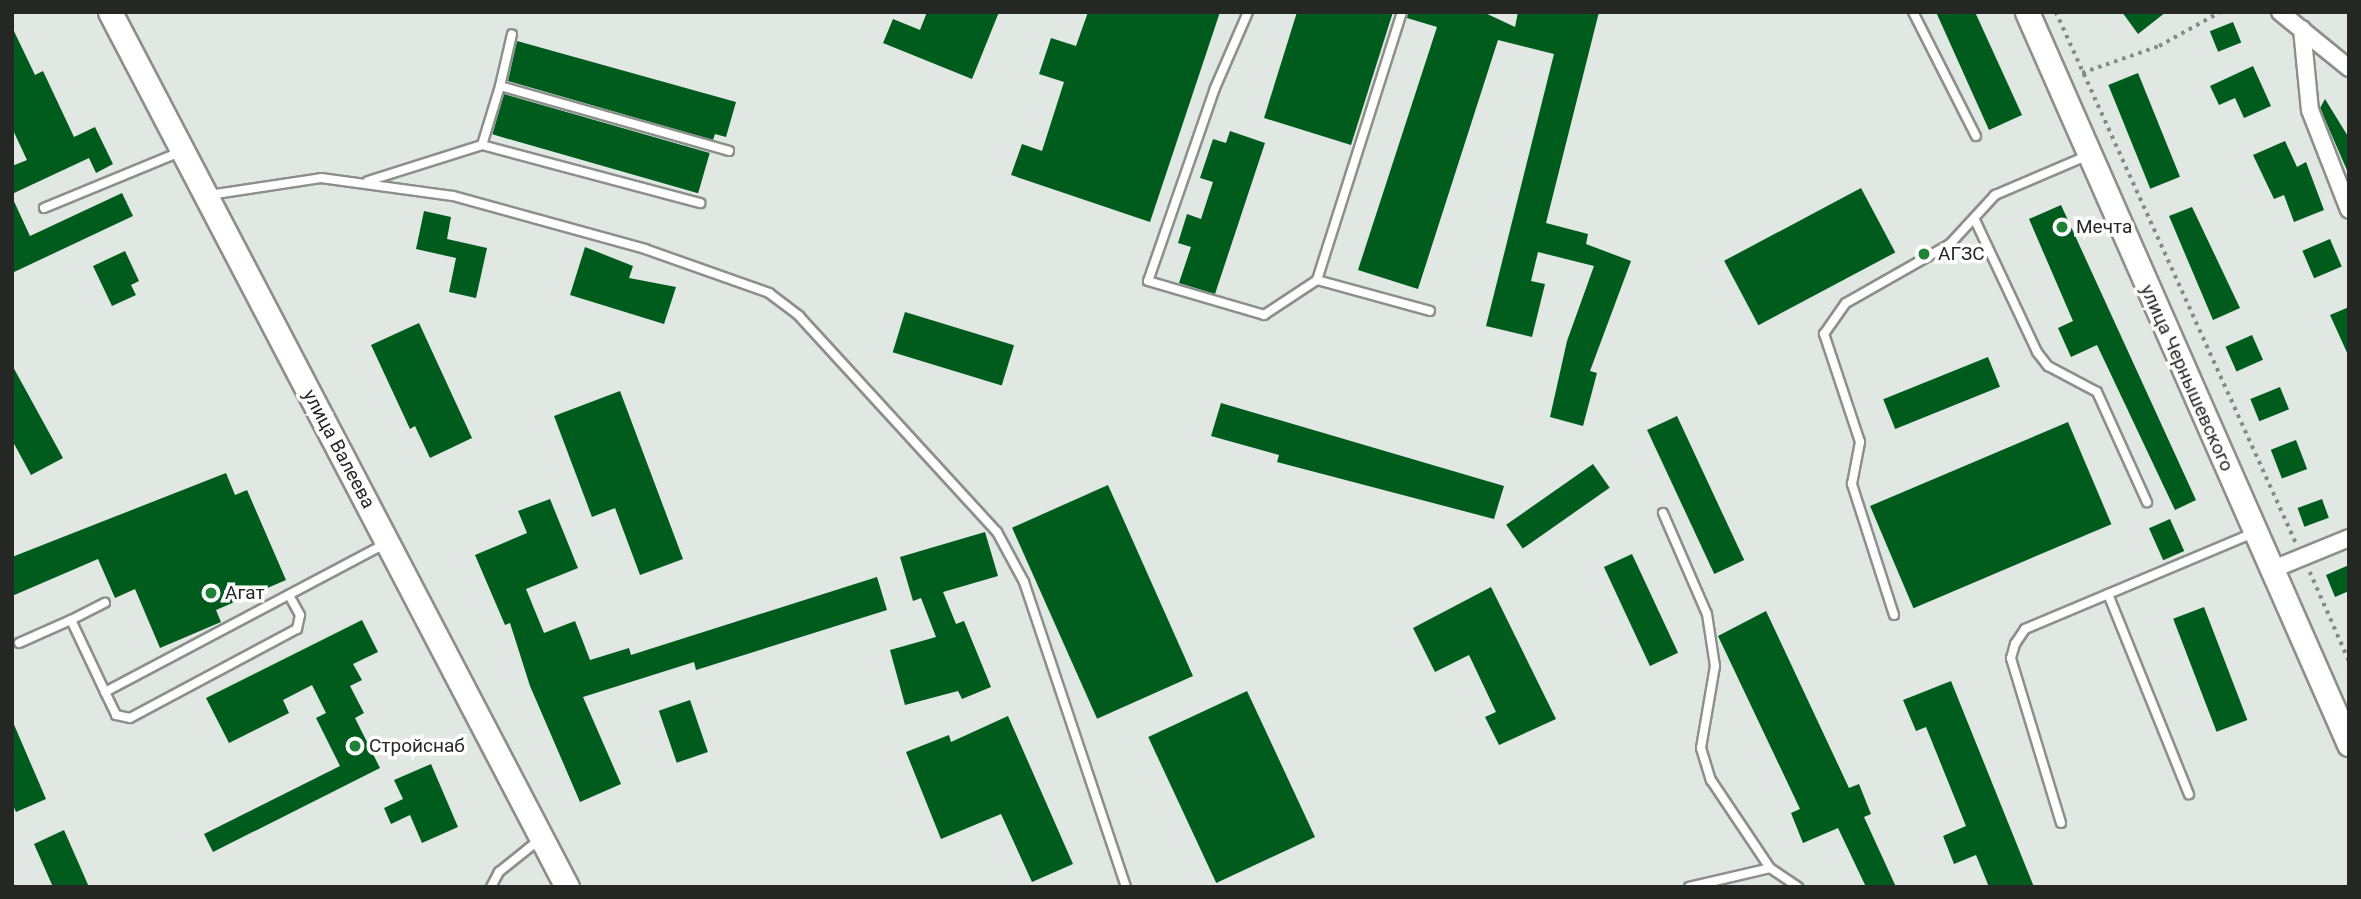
<!DOCTYPE html>
<html>
<head>
<meta charset="utf-8">
<style>
	body { margin:0 }
	#map { position:relative; width:2361px; height:899px; overflow:hidden; background:#e1e7e2; font-family:Roboto,sans-serif }
	div>[style] { position:absolute }
	[style*='--x'] { left:calc(var(--x)*1px); top:calc(var(--y)*1px); width:calc(var(--w)*1px); rotate:calc(var(--a)*1deg) }
	.building>* { inset:0; background:#005c1d; transform-origin:0 0 }
	.path>* { height:3.5px; margin-top:-1.75px; transform-origin:0; background:repeating-linear-gradient(90deg,#878b88 0 3.5px,transparent 0 8.5px) }
	.roads { filter:drop-shadow(2px 0 #8b908b) drop-shadow(-2px 0 #8b908b) drop-shadow(0 2px #8b908b) drop-shadow(0 -2px #8b908b) }
	.lane>* { height:8px; margin:-4px; padding:0 4px; transform-origin:4px; border-radius:4px; background:#fff }
	.street>* { height:16px; margin:-8px; padding:0 8px; transform-origin:8px; border-radius:8px; background:#fff }
	.secondary>* { height:23px; margin:-11.5px; padding:0 11.5px; transform-origin:11.5px; border-radius:11.5px; background:#fff }
	.dots>* { width:19px; height:19px; translate:-50% -50%; box-sizing:border-box; border:4px solid #fff; border-radius:50% }
	span { translate:-50% -50%; white-space:nowrap; text-align:center; line-height:1.15; -webkit-text-stroke:7px #fff; paint-order:stroke }
	.poi-label { font-size:19px; color:#252725 }
	.left { translate:0 -50%; text-align:left }
	.street-label { font-size:19px; color:#252725 }
	.frame { position:absolute; inset:0; border:14px solid #252725; pointer-events:none }
</style>
</head>
<body>
<div id="map">
	<div class="building">
		<div style="clip-path:polygon(927px 12px,999px 12px,972px 79px,883px 43px,893px 19px,920px 30px)"></div>
		<div style="clip-path:polygon(1088px 12px,1220px 12px,1150px 222px,1011px 175px,1022px 144px,1042px 151px,1064px 82px,1039px 74px,1051px 38px,1076px 46px)"></div>
		<div style="clip-path:polygon(1297px 12px,1393px 12px,1351px 145px,1264px 118px)"></div>
		<div style="clip-path:polygon(1408px 12px,1483px 12px,1515px 27px,1518px 12px,1599px 12px,1546px 223px,1588px 234px,1586px 244px,1631px 261px,1590px 371px,1597px 373px,1583px 426px,1550px 417px,1567px 341px,1594px 266px,1538px 252px,1531px 281px,1545px 284px,1532px 337px,1486px 326px,1554px 54px,1498px 40px,1418px 289px,1358px 270px,1437px 27px,1407px 18px)"></div>
		<div style="clip-path:polygon(1936px 12px,1975px 12px,2022px 115px,1989px 130px)"></div>
		<div style="clip-path:polygon(2122px 12px,2166px 12px,2138px 34px)"></div>
		<div style="left:2233px;top:22px;width:22px;height:25px;rotate:68deg"></div>
		<div style="clip-path:polygon(12px 27px,35px 75px,43px 71px,74px 137px,95px 127px,113px 164px,96px 173px,89px 158px,12px 194px,12px 166px,27px 160px,12px 128px)"></div>
		<div style="clip-path:polygon(517px 41px,736px 102px,726px 137px,715px 134px,713px 140px,508px 81px)"></div>
		<div style="clip-path:polygon(2253px 66px,2271px 106px,2244px 118px,2235px 98px,2219px 105px,2210px 86px)"></div>
		<div style="left:2138px;top:73px;width:112px;height:32px;rotate:68deg"></div>
		<div style="left:504px;top:94px;width:214px;height:42px;rotate:16deg"></div>
		<div style="clip-path:polygon(2325px 99px,2349px 138px,2349px 175px,2320px 108px)"></div>
		<div style="clip-path:polygon(1230px 131px,1265px 143px,1215px 294px,1179px 283px,1191px 247px,1178px 243px,1187px 214px,1201px 219px,1213px 182px,1200px 178px,1213px 139px,1226px 143px)"></div>
		<div style="clip-path:polygon(2285px 141px,2297px 167px,2306px 162px,2324px 210px,2294px 222px,2284px 195px,2274px 199px,2253px 155px)"></div>
		<div style="left:1861px;top:188px;width:73px;height:155px;rotate:62deg"></div>
		<div style="clip-path:polygon(122px 193px,133px 216px,12px 273px,12px 197px,30px 236px)"></div>
		<div style="clip-path:polygon(2061px 205px,2196px 500px,2175px 510px,2097px 345px,2071px 357px,2058px 328px,2073px 321px,2029px 219px)"></div>
		<div style="clip-path:polygon(2192px 207px,2240px 308px,2213px 320px,2169px 216px)"></div>
		<div style="clip-path:polygon(424px 211px,451px 217px,447px 239px,487px 248px,476px 298px,449px 292px,456px 258px,416px 249px)"></div>
		<div style="left:2330px;top:239px;width:30px;height:30px;rotate:67deg"></div>
		<div style="clip-path:polygon(585px 247px,633px 266px,629px 278px,676px 287px,664px 324px,570px 295px)"></div>
		<div style="clip-path:polygon(125px 251px,139px 281px,131px 285px,136px 295px,112px 306px,93px 266px)"></div>
		<div style="clip-path:polygon(2349px 307px,2349px 357px,2330px 315px)"></div>
		<div style="left:905px;top:312px;width:114px;height:42px;rotate:17deg"></div>
		<div style="clip-path:polygon(419px 323px,472px 438px,430px 458px,415px 426px,410px 429px,371px 345px)"></div>
		<div style="left:2252px;top:335px;width:27px;height:29px;rotate:66deg"></div>
		<div style="left:1988px;top:357px;width:32px;height:113px;rotate:68deg"></div>
		<div style="clip-path:polygon(12px 365px,63px 458px,31px 475px,12px 440px)"></div>
		<div style="left:2280px;top:387px;width:24px;height:32px;rotate:68deg"></div>
		<div style="clip-path:polygon(620px 391px,683px 559px,640px 575px,615px 508px,592px 517px,554px 416px)"></div>
		<div style="clip-path:polygon(1221px 403px,1504px 486px,1494px 519px,1277px 462px,1279px 455px,1211px 436px)"></div>
		<div style="left:1677px;top:416px;width:159px;height:33px;rotate:65deg"></div>
		<div style="left:2068px;top:422px;width:111px;height:215px;rotate:67deg"></div>
		<div style="left:2296px;top:440px;width:31px;height:27px;rotate:69deg"></div>
		<div style="left:1593px;top:464px;width:29px;height:106px;rotate:55deg"></div>
		<div style="clip-path:polygon(226px 473px,235px 495px,247px 490px,286px 580px,216px 610px,221px 622px,160px 648px,135px 589px,115px 598px,98px 559px,12px 596px,12px 557px)"></div>
		<div style="left:1108px;top:485px;width:209px;height:105px;rotate:66deg"></div>
		<div style="clip-path:polygon(550px 499px,578px 568px,526px 589px,544px 633px,575px 621px,590px 660px,629px 648px,631px 655px,877px 577px,887px 610px,696px 670px,694px 662px,583px 697px,621px 784px,580px 802px,530px 686px,510px 623px,505px 625px,475px 555px,527px 533px,518px 511px)"></div>
		<div style="left:2322px;top:499px;width:20px;height:26px;rotate:70deg"></div>
		<div style="left:2170px;top:519px;width:35px;height:23px;rotate:66deg"></div>
		<div style="clip-path:polygon(985px 532px,998px 576px,943px 592px,956px 624px,964px 621px,991px 687px,962px 699px,958px 691px,905px 705px,890px 650px,936px 637px,921px 598px,913px 601px,900px 557px)"></div>
		<div style="left:1632px;top:554px;width:109px;height:31px;rotate:65deg"></div>
		<div style="clip-path:polygon(2349px 565px,2349px 591px,2335px 597px,2326px 575px)"></div>
		<div style="clip-path:polygon(1491px 587px,1556px 719px,1499px 745px,1485px 717px,1496px 712px,1469px 655px,1435px 672px,1413px 628px)"></div>
		<div style="left:2204px;top:607px;width:121px;height:33px;rotate:69deg"></div>
		<div style="clip-path:polygon(1766px 611px,1849px 788px,1859px 784px,1871px 814px,1864px 817px,1896px 887px,1866px 887px,1838px 828px,1803px 843px,1791px 813px,1800px 809px,1718px 636px)"></div>
		<div style="clip-path:polygon(362px 620px,378px 652px,353px 664px,362px 680px,350px 686px,364px 713px,355px 718px,380px 768px,213px 852px,204px 834px,340px 766px,316px 718px,326px 713px,312px 685px,283px 700px,289px 713px,229px 743px,206px 698px)"></div>
		<div style="clip-path:polygon(1951px 681px,2034px 887px,1989px 887px,1976px 855px,1954px 864px,1943px 836px,1966px 826px,1926px 727px,1916px 731px,1903px 700px)"></div>
		<div style="left:1247px;top:691px;width:161px;height:109px;rotate:65deg"></div>
		<div style="left:690px;top:700px;width:55px;height:33px;rotate:71deg"></div>
		<div style="clip-path:polygon(1008px 716px,1073px 864px,1032px 882px,1001px 814px,941px 839px,906px 752px,949px 735px,951px 742px)"></div>
		<div style="clip-path:polygon(12px 720px,46px 799px,16px 812px,12px 803px)"></div>
		<div style="clip-path:polygon(431px 764px,458px 827px,422px 843px,410px 815px,391px 824px,384px 808px,403px 799px,394px 780px)"></div>
		<div style="clip-path:polygon(64px 830px,89px 887px,53px 887px,34px 844px)"></div>
	</div>
	<div class="path">
		<div style="--x:2056;--y:12;--w:583;--a:65.68"></div>
		<div style="--x:2082;--y:73;--w:82;--a:-19.3"></div>
		<div style="--x:2159;--y:46;--w:70;--a:-29.1"></div>
		<div style="--x:2310;--y:572;--w:97;--a:66.3"></div>
	</div>
	<div class="roads">
		<div class="lane">
			<div style="--x:1248;--y:12;--w:83;--a:113.5"></div>
			<div style="--x:1215;--y:88;--w:204;--a:109.1"></div>
			<div style="--x:1148;--y:281;--w:121;--a:16.3"></div>
			<div style="--x:1264;--y:315;--w:64;--a:-33.4"></div>
			<div style="--x:1317;--y:280;--w:117;--a:15.3"></div>
			<div style="--x:1913;--y:12;--w:139;--a:63.1"></div>
			<div style="--x:500;--y:86;--w:53;--a:-77"></div>
			<div style="--x:482;--y:145;--w:62;--a:-73"></div>
			<div style="--x:500;--y:86;--w:238;--a:15.8"></div>
			<div style="--x:368;--y:181;--w:120;--a:-17.5"></div>
			<div style="--x:482;--y:145;--w:226;--a:14.9"></div>
			<div style="--x:209;--y:195;--w:113;--a:-8.6"></div>
			<div style="--x:321;--y:178;--w:133;--a:7.8"></div>
			<div style="--x:453;--y:196;--w:199;--a:15.4"></div>
			<div style="--x:645;--y:249;--w:132;--a:19.5"></div>
			<div style="--x:769;--y:293;--w:38;--a:37"></div>
			<div style="--x:799;--y:316;--w:293;--a:47.5"></div>
			<div style="--x:997;--y:532;--w:57;--a:61.6"></div>
			<div style="--x:1024;--y:582;--w:322;--a:71.5"></div>
			<div style="--x:44;--y:208;--w:147;--a:-22.4"></div>
			<div style="--x:1974;--y:218;--w:148;--a:64.8"></div>
			<div style="--x:2037;--y:352;--w:18;--a:52"></div>
			<div style="--x:2048;--y:366;--w:55;--a:28"></div>
			<div style="--x:2097;--y:392;--w:121;--a:65.6"></div>
			<div style="--x:1317;--y:280;--w:281;--a:-72.4"></div>
			<div style="--x:1663;--y:513;--w:110;--a:66.5"></div>
			<div style="--x:1707;--y:614;--w:53;--a:81.3"></div>
			<div style="--x:1715;--y:666;--w:83;--a:99.7"></div>
			<div style="--x:1701;--y:748;--w:34;--a:73"></div>
			<div style="--x:1711;--y:780;--w:106;--a:56.2"></div>
			<div style="--x:2108;--y:594;--w:216;--a:68"></div>
			<div style="--x:1894;--y:615;--w:138;--a:-107.8"></div>
			<div style="--x:1852;--y:484;--w:43;--a:-79.2"></div>
			<div style="--x:1860;--y:442;--w:114;--a:-108.4"></div>
			<div style="--x:1824;--y:334;--w:38;--a:-55"></div>
			<div style="--x:1846;--y:303;--w:120;--a:-29.6"></div>
			<div style="--x:1950;--y:244;--w:67;--a:-47.4"></div>
			<div style="--x:1995;--y:195;--w:102;--a:-23.1"></div>
			<div style="--x:71;--y:620;--w:38;--a:-27"></div>
			<div style="--x:19;--y:643;--w:57;--a:-23.9"></div>
			<div style="--x:71;--y:620;--w:80;--a:64.7"></div>
			<div style="--x:105;--y:692;--w:317;--a:-27.9"></div>
			<div style="--x:105;--y:692;--w:25;--a:64"></div>
			<div style="--x:116;--y:715;--w:14;--a:12"></div>
			<div style="--x:130;--y:718;--w:189;--a:-28.1"></div>
			<div style="--x:297;--y:629;--w:14;--a:-78"></div>
			<div style="--x:300;--y:615;--w:23;--a:-119"></div>
			<div style="--x:2061;--y:823;--w:172;--a:-106.9"></div>
			<div style="--x:2011;--y:658;--w:15;--a:-74"></div>
			<div style="--x:2015;--y:644;--w:18;--a:-56"></div>
			<div style="--x:2025;--y:629;--w:247;--a:-22.8"></div>
			<div style="--x:491;--y:887;--w:17;--a:-62"></div>
			<div style="--x:499;--y:872;--w:53;--a:-38.8"></div>
			<div style="--x:1689;--y:887;--w:83;--a:-13.2"></div>
			<div style="--x:1770;--y:868;--w:34;--a:34"></div>
		</div>
		<div class="street">
			<div style="--x:2280;--y:12;--w:89;--a:39.1"></div>
			<div style="--x:2302;--y:29;--w:81;--a:84.4"></div>
			<div style="--x:2310;--y:110;--w:107;--a:68.7"></div>
			<div style="--x:2271;--y:570;--w:84;--a:-22.3"></div>
		</div>
		<div class="secondary">
			<div style="--x:110;--y:12;--w:987;--a:62.42"></div>
			<div style="--x:2027;--y:12;--w:800;--a:66.26"></div>
		</div>
	</div>
	<div class="dots">
		<div style="left:2062px;top:227px;background:#1f8336"></div>
		<div style="left:1924px;top:254px;background:#1f8336"></div>
		<div style="left:211px;top:593px;background:#1f8336"></div>
		<div style="left:355px;top:746px;background:#1f8336"></div>
	</div>
	<div class="poi-label">
		<span class="left" style="left:2076px;top:227px">Мечта</span>
		<span class="left" style="left:1938px;top:254px">АГЗС</span>
		<span class="left" style="left:225px;top:593px">Агат</span>
		<span class="left" style="left:369px;top:746px">Стройснаб</span>
	</div>
	<div class="street-label">
		<span style="left:2187px;top:378px;rotate:66deg">улица Чернышевского</span>
		<span style="left:339px;top:449px;rotate:62deg">улица Валеева</span>
	</div>
	<div class="frame"></div>
</div>
</body>
</html>
